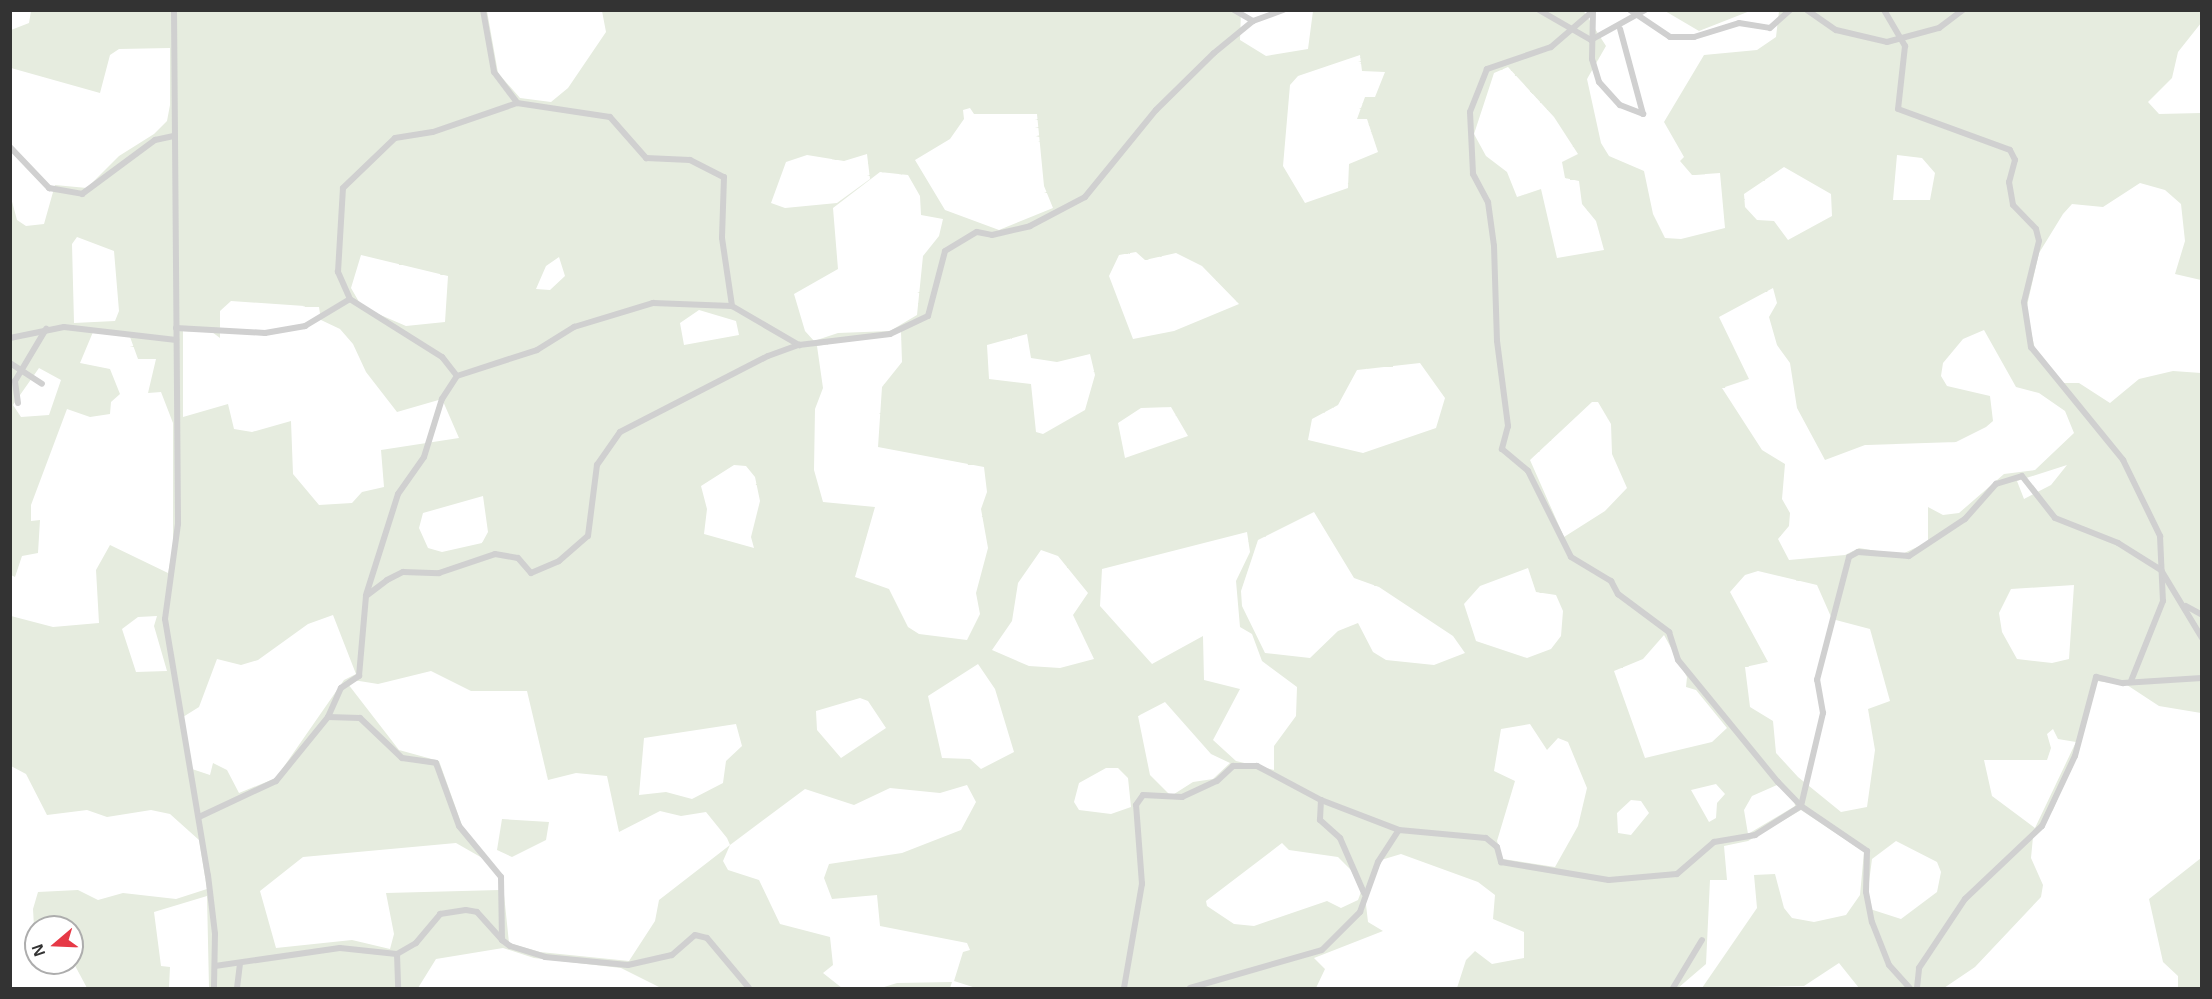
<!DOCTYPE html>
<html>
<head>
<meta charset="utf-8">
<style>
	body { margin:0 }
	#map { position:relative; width:2212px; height:999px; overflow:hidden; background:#fff; font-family:Arial,sans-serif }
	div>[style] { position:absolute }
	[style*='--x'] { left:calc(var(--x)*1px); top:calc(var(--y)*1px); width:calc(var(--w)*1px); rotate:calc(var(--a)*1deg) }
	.green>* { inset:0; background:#e6ecdf }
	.minor>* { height:6px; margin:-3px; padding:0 3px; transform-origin:3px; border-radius:3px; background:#d0d0d0 }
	span { translate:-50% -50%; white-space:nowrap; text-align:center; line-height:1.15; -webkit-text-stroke:6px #fff; paint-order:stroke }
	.frame { position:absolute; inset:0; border:12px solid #333; pointer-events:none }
	.north { position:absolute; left:24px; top:915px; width:60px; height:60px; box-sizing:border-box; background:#fff; border:2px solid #adadad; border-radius:50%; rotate:251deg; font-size:16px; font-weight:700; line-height:24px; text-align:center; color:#333 }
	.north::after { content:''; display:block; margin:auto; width:21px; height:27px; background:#e63946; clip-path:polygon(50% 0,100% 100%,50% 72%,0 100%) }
</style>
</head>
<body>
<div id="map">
	<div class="green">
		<div style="clip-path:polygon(evenodd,1583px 10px,1606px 46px,1587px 79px,1601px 143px,1609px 156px,1644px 171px,1653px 214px,1665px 238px,1681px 239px,1725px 228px,1720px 173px,1692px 175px,1680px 161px,1684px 157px,1664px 122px,1704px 55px,1757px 50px,1776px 37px,1779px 11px,2201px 11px,2201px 23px,2178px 52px,2172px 78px,2148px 102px,2159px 114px,2201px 113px,2201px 280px,2175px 274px,2185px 241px,2181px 204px,2165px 190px,2140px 183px,2103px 207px,2072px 204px,2063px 214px,2039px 253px,2026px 310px,2035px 349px,2063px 383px,2079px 383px,2110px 403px,2139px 379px,2173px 371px,2201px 373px,2201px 713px,2159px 706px,2127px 685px,2097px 681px,2081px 741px,2053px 810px,2033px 837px,2031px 858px,2043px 885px,2041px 897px,1975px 967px,1944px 988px,1859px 988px,1839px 963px,1804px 986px,1702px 988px,1757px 908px,1754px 875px,1775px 874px,1784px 908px,1792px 918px,1814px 922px,1846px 915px,1860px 895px,1864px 852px,1801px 810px,1748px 841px,1724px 846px,1727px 880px,1710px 880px,1706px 964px,1678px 988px,1457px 988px,1466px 960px,1475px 951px,1492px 964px,1524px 958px,1524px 932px,1493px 919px,1495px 895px,1478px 882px,1401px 854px,1381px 860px,1365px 896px,1368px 922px,1383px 931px,1314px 958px,1325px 969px,1316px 988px,976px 988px,954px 981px,963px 952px,970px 950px,967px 943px,880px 926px,877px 895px,832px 899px,824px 878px,829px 864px,902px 853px,961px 830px,976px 802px,967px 785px,940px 793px,890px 788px,854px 805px,805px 789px,730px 845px,723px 861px,728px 870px,759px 880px,780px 924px,830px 937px,833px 965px,823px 973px,842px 988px,661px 988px,621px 968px,534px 958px,503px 948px,436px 959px,418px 988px,209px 988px,207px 896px,154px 912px,161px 966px,170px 967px,169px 988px,87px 988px,72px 960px,72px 927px,36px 927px,36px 962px,33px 909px,38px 892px,78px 890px,98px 900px,123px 893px,176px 899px,207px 889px,199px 840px,170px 814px,151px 810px,107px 817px,87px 810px,47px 815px,26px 774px,11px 766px,11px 616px,53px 627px,99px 623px,96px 570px,110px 545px,168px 573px,173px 547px,173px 423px,161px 392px,148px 393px,156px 359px,138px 359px,130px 337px,93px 332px,80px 363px,110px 369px,120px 394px,111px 402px,110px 414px,90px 417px,67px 409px,31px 505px,31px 521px,40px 520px,38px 553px,22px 556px,15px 577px,11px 575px,10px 194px,17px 220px,26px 226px,44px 224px,55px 185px,87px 188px,119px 156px,154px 134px,167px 121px,170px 105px,170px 48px,119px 49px,110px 55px,100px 93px,11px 68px,11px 30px,29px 23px,31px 11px,487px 11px,498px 73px,520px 98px,551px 102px,568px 88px,606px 32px,602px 11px,1241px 11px,1240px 40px,1266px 56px,1308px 49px,1313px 11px,1583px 10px,1360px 55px,1362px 71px,1385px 72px,1375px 97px,1365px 97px,1357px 119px,1367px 119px,1378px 152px,1349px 164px,1348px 188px,1305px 203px,1283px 166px,1290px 85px,1298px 76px,1360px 55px,1583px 10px,1508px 67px,1554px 117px,1578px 154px,1562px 162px,1565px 178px,1579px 181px,1582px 204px,1596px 221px,1604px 250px,1557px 258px,1541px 189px,1517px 197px,1507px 172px,1486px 156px,1474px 134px,1494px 73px,1508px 67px,1583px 10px,970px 108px,974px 114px,1037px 114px,1044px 186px,1053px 208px,999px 230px,945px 210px,915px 160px,950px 139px,964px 119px,963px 110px,970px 108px,1583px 10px,867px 154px,870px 179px,837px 203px,785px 208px,771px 203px,786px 162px,807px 155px,844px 161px,867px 154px,1583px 10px,1897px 155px,1922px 158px,1935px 173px,1930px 200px,1893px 200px,1897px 155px,1583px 10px,1784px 167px,1831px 194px,1832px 216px,1788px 240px,1774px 221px,1757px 220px,1745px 207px,1744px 194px,1784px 167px,1583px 10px,880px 172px,908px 175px,920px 196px,921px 215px,943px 219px,939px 236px,923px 256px,917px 315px,890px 331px,838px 333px,814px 341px,805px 331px,794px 294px,838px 269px,833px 208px,880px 172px,1583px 10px,77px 237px,114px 251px,119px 311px,115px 321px,74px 323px,72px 244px,77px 237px,1583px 10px,1136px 252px,1145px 260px,1176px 253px,1202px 266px,1239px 304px,1174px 331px,1133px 339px,1109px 276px,1119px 255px,1136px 252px,1583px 10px,361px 255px,448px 276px,445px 322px,406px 326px,362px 307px,351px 288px,361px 255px,1583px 10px,559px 257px,565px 276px,550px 290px,536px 289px,546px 266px,559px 257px,1583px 10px,1773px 288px,1777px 303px,1769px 317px,1777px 345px,1790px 363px,1797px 408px,1825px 460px,1865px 445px,1956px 442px,1986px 427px,1993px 421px,1990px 396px,1947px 386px,1941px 376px,1943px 363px,1963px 339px,1984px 330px,2016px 387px,2039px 393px,2065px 411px,2074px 433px,2035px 470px,2004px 474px,1959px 513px,1943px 515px,1928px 507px,1928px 542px,1900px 555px,1859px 548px,1845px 555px,1789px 560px,1778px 539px,1789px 526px,1790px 513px,1782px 499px,1785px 464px,1762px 450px,1722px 388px,1749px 379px,1719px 317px,1773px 288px,1583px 10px,231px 301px,319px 307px,321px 320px,340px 329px,353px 344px,366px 372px,397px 412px,442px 399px,459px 438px,381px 450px,384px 487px,362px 492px,352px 503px,319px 505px,293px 474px,291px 421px,252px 432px,234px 429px,228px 404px,183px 417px,183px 331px,212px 332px,220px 338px,220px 311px,231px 301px,1583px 10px,699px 310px,736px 321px,739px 335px,684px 345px,680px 323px,699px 310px,1583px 10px,901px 332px,902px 362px,882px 387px,878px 447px,984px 467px,987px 492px,981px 509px,988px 548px,976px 593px,980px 614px,967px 640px,919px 634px,908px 627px,889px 589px,855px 577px,875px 507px,823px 502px,814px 470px,815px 409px,823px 388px,817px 346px,901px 332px,1583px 10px,1027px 334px,1031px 358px,1057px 362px,1090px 354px,1095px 375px,1085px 410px,1043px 434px,1036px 432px,1031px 384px,989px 379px,987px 345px,1027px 334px,1583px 10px,1420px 363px,1445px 398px,1436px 428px,1363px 453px,1308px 440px,1312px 419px,1338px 405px,1357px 370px,1420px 363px,1583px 10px,39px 368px,61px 380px,49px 415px,21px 417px,13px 405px,39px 368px,1583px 10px,1592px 402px,1598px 402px,1611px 424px,1612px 454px,1627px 488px,1605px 511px,1564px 537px,1530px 460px,1592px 402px,1583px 10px,1171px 407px,1188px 436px,1125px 458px,1118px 423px,1141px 408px,1171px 407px,1583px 10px,734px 465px,746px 466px,755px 477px,760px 501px,751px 537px,754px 548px,704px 534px,707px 509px,701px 486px,734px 465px,1583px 10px,2067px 465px,2051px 485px,2024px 499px,2017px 481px,2067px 465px,1583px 10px,483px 496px,488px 532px,482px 543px,442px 552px,428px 548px,419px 528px,423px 513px,483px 496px,1583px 10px,1314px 512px,1354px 578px,1379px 587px,1453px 636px,1465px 653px,1434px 665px,1386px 660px,1373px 652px,1358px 623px,1338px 631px,1310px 658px,1265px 653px,1242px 606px,1241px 591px,1258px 540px,1314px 512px,1583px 10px,1247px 532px,1250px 552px,1236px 581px,1240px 627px,1252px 634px,1262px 661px,1297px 687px,1296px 716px,1274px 746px,1274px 770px,1236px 761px,1213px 740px,1240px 689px,1204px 680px,1203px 636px,1152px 664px,1100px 606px,1102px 569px,1247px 532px,1583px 10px,1041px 550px,1058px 556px,1088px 593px,1073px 615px,1094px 659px,1060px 668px,1029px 666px,992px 650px,1012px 621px,1018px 583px,1041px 550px,1583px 10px,1528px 568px,1536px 592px,1556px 595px,1563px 611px,1561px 636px,1551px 649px,1527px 658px,1476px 641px,1464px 604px,1480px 586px,1528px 568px,1583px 10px,1758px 571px,1817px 585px,1832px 619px,1870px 629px,1890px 701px,1868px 709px,1875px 750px,1867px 807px,1841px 812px,1798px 777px,1776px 753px,1773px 721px,1750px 707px,1745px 667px,1768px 662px,1730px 592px,1745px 575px,1758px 571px,1583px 10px,2074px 585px,2069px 659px,2052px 663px,2017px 659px,2002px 632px,1999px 613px,2011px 589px,2074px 585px,1583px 10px,333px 615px,356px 674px,344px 680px,276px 778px,239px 793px,227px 770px,213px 763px,210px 775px,192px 769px,183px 717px,199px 707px,217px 659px,241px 665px,258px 660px,308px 624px,333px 615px,1583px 10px,157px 616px,154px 626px,167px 671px,136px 672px,122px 629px,138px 617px,157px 616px,1583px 10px,1664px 635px,1687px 677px,1686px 687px,1696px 690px,1727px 728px,1712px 742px,1645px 758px,1614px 671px,1643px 659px,1664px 635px,1583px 10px,978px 664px,995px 689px,1014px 752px,981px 769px,970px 759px,942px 758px,928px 696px,978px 664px,1583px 10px,431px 671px,471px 691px,527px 691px,548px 780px,576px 773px,607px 776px,619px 832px,660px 811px,681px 816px,706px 812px,727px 838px,730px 845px,659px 900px,655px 921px,629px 961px,540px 952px,509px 943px,502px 875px,463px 828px,439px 761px,399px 750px,348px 684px,353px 680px,378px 684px,431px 671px,1583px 10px,860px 698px,868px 701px,886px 728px,841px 758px,817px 730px,816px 711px,860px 698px,1583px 10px,1165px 702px,1211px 754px,1230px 763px,1213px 779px,1193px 782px,1171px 796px,1150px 775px,1138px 716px,1165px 702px,1583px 10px,736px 724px,742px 746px,726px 761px,723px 783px,692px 799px,666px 792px,639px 795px,644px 738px,736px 724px,1583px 10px,1530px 724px,1547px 750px,1558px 738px,1568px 742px,1587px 788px,1578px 826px,1555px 867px,1503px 859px,1497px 841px,1515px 781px,1494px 771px,1501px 729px,1530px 724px,1583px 10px,2053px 729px,2058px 739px,2076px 742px,2035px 828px,1992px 796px,1984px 760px,2047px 760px,2051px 748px,2047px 734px,2053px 729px,1583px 10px,1106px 768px,1118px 768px,1128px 778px,1131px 807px,1111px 814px,1079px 810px,1074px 802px,1079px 783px,1106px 768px,1583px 10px,1716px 784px,1725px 794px,1717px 803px,1716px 818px,1709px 822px,1691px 790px,1716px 784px,1583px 10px,1777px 785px,1794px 798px,1795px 806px,1748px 834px,1744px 810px,1752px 796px,1777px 785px,1583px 10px,1631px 800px,1641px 801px,1649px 813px,1631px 835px,1618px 833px,1617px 813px,1631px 800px,1583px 10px,1896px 841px,1937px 862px,1941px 872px,1937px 892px,1901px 919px,1870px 909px,1868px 890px,1872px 859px,1896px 841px,1583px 10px,456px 843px,484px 859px,499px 877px,500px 890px,386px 893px,394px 934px,390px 949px,352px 940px,276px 948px,260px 891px,303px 857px,456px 843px,1583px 10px,1282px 843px,1289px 850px,1338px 857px,1351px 870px,1361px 892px,1358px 900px,1341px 908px,1327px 901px,1254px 926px,1234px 924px,1207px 906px,1206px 901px,1282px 843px)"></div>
		<div style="clip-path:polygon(1665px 11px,1750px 11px,1699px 31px)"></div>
		<div style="clip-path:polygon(502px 819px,549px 822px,546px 840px,512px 857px,497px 850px)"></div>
		<div style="clip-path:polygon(2201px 858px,2201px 988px,2178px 988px,2178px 976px,2163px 962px,2149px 899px)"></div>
		<div style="clip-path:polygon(952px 982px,950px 988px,881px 988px,897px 983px)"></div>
	</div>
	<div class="minor">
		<div style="--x:174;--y:10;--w:514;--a:89.55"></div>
		<div style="--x:178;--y:524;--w:96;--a:97.8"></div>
		<div style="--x:165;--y:619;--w:260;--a:80.5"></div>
		<div style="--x:208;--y:875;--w:59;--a:83.2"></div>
		<div style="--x:215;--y:934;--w:54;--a:91.1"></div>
		<div style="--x:483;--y:10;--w:63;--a:79.9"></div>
		<div style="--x:494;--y:72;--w:39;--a:53"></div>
		<div style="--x:517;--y:103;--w:94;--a:8.6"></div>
		<div style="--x:610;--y:117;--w:55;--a:48.7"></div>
		<div style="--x:646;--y:158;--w:44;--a:2.6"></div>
		<div style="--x:690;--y:160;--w:38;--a:27"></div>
		<div style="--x:724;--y:177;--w:61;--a:91.9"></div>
		<div style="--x:722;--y:238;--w:69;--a:81.6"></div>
		<div style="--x:732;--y:306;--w:78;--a:30.2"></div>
		<div style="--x:799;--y:345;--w:92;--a:-6.9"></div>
		<div style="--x:890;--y:334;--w:42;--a:-25.3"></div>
		<div style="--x:928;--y:316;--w:67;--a:-75.3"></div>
		<div style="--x:945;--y:251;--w:37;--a:-31"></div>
		<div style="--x:977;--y:232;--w:15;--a:11"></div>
		<div style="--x:992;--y:235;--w:39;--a:-13"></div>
		<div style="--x:1030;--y:226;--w:62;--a:-27.8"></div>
		<div style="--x:1085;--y:197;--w:112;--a:-50.8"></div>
		<div style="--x:1156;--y:110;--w:81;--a:-44.5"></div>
		<div style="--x:1214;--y:53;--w:50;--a:-39.4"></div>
		<div style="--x:1253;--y:21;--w:32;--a:-20"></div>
		<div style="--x:1234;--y:10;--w:22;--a:30"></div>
		<div style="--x:1539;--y:10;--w:60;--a:30"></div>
		<div style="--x:1591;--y:40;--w:62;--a:-29.1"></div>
		<div style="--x:1594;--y:10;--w:57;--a:139.3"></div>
		<div style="--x:1551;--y:47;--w:68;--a:161"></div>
		<div style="--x:1487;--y:69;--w:46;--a:111.6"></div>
		<div style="--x:1470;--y:112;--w:62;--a:87.2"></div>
		<div style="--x:1473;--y:174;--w:32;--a:62"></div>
		<div style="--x:1488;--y:202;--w:44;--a:82.2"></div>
		<div style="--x:1494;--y:246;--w:95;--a:88.2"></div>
		<div style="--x:1497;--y:341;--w:86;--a:82.6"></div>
		<div style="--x:1508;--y:426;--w:24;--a:105"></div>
		<div style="--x:1502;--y:449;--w:34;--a:40"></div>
		<div style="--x:1528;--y:471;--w:96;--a:63.4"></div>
		<div style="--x:1571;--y:557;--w:47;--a:31"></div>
		<div style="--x:1611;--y:581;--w:15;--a:62"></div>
		<div style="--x:1618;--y:594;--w:64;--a:36.7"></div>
		<div style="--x:1669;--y:632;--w:29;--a:72"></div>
		<div style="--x:1678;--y:660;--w:158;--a:50.7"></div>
		<div style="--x:1778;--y:782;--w:33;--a:46"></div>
		<div style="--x:1801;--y:806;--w:80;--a:34.3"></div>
		<div style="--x:1867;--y:851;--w:41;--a:91.4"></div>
		<div style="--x:1866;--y:892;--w:31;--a:79"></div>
		<div style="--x:1872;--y:922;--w:46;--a:68.4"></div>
		<div style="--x:1889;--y:965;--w:31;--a:48"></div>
		<div style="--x:1630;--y:10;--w:48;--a:34"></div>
		<div style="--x:1670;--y:37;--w:24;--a:0"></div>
		<div style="--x:1694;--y:37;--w:47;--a:-17.3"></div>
		<div style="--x:1739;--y:23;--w:31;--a:9"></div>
		<div style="--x:1770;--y:28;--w:27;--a:-42"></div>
		<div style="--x:1807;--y:10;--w:35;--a:35"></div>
		<div style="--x:1836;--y:30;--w:52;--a:13.2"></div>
		<div style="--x:1887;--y:42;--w:54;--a:-15.1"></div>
		<div style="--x:1939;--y:28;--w:30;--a:-37"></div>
		<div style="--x:1884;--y:10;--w:42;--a:59.7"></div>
		<div style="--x:1905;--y:46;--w:63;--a:96.3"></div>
		<div style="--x:1898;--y:109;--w:119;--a:20.1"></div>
		<div style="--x:2010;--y:150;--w:11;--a:63"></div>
		<div style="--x:2015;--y:160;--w:23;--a:105"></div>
		<div style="--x:2009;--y:182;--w:23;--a:80"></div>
		<div style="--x:2013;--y:205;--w:33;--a:46"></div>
		<div style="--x:2036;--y:229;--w:12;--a:76"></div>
		<div style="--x:2039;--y:241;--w:63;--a:103.8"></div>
		<div style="--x:2024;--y:302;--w:46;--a:81.2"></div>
		<div style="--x:2031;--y:347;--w:146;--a:50.8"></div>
		<div style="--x:2123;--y:460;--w:85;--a:64"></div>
		<div style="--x:2160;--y:536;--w:65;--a:87.4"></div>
		<div style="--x:2163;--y:601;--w:86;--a:111.8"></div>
		<div style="--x:1593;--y:11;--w:48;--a:91.2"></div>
		<div style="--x:1592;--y:59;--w:24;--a:73"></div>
		<div style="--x:1599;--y:82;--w:31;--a:48"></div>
		<div style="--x:1620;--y:105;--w:25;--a:21"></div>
		<div style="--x:1643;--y:114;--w:88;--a:-105.1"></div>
		<div style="--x:10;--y:147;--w:57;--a:46.4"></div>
		<div style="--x:49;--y:188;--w:34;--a:10"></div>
		<div style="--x:82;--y:194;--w:91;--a:-36.5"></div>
		<div style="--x:155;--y:140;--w:19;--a:-12"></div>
		<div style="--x:176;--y:328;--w:89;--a:3.2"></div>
		<div style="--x:265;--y:333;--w:41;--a:-9.9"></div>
		<div style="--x:305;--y:326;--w:52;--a:-31"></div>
		<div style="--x:10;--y:338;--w:55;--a:-11.5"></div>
		<div style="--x:64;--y:327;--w:113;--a:6.6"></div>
		<div style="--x:10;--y:363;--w:38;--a:33"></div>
		<div style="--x:457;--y:376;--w:24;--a:-128"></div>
		<div style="--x:442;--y:357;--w:109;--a:-147.8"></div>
		<div style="--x:350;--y:299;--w:30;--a:-114"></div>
		<div style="--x:338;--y:272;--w:84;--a:-86.6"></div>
		<div style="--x:343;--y:188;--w:72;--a:-43.9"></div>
		<div style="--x:395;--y:138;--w:38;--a:-9"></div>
		<div style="--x:433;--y:132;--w:89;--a:-19"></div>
		<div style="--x:18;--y:403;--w:22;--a:-98"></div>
		<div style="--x:15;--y:381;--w:61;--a:-59.2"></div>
		<div style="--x:366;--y:595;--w:106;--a:-72.4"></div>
		<div style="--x:398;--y:494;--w:45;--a:-54.9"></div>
		<div style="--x:424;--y:457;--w:61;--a:-72.8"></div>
		<div style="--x:442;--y:399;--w:27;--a:-57"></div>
		<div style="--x:457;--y:376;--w:84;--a:-18"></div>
		<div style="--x:537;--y:350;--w:44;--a:-31.9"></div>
		<div style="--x:574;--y:327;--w:83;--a:-16.9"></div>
		<div style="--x:653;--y:303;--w:79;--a:2.2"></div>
		<div style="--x:2186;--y:606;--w:18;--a:29"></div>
		<div style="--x:328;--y:717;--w:32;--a:-66"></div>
		<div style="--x:341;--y:688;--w:22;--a:-34"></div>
		<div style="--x:359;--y:676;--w:80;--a:-85"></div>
		<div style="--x:366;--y:596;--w:26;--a:-37"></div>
		<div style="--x:387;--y:580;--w:18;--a:-27"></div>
		<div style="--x:403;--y:572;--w:36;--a:2"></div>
		<div style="--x:439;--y:573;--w:59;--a:-18.7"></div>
		<div style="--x:495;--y:554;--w:23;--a:10"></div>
		<div style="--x:518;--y:558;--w:20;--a:49"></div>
		<div style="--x:531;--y:573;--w:30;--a:-23"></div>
		<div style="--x:559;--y:561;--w:38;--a:-41"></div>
		<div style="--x:588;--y:536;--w:72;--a:-82.8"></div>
		<div style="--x:597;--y:465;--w:40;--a:-55.1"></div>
		<div style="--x:620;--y:432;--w:166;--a:-27.2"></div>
		<div style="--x:768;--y:356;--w:33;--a:-20"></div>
		<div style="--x:1321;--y:800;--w:20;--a:93"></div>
		<div style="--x:1320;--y:820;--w:27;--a:42"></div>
		<div style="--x:1340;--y:838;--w:60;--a:66.4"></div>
		<div style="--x:199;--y:817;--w:85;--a:-25.1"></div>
		<div style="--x:276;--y:781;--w:82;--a:-50.9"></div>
		<div style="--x:328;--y:717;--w:32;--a:2"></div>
		<div style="--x:360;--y:718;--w:58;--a:43.6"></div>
		<div style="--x:402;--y:758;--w:34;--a:8"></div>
		<div style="--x:436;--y:763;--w:67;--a:69.9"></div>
		<div style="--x:459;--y:826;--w:66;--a:50.5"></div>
		<div style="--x:501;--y:877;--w:63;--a:89.1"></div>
		<div style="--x:502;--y:940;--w:10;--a:37"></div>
		<div style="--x:510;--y:946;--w:37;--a:17"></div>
		<div style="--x:545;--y:957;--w:83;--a:5.5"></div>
		<div style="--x:628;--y:965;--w:45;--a:-12.8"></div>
		<div style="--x:672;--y:955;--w:30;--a:-41"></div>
		<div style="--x:695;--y:935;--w:12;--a:14"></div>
		<div style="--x:707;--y:938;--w:65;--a:50"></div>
		<div style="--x:397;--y:954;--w:34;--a:88"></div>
		<div style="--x:215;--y:966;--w:126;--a:-8.2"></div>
		<div style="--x:340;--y:948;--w:57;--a:6"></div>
		<div style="--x:397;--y:954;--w:22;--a:-30"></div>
		<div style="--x:416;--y:943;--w:38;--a:-50"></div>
		<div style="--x:440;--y:914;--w:26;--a:-9"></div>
		<div style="--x:466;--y:910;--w:11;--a:10"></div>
		<div style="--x:477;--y:912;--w:38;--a:48"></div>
		<div style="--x:237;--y:988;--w:25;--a:-83"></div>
		<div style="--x:1124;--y:988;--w:106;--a:-80.2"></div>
		<div style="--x:1142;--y:884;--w:79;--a:-94.3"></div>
		<div style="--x:1136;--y:805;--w:12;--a:-55"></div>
		<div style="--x:1143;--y:795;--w:39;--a:3"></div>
		<div style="--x:1182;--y:797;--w:38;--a:-25"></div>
		<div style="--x:1217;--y:781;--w:22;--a:-43"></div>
		<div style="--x:1233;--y:766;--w:24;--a:0"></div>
		<div style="--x:1257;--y:766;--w:72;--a:28"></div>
		<div style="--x:1321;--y:800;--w:84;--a:21"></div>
		<div style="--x:1190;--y:988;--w:137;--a:-16.1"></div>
		<div style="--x:1322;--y:950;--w:54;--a:-45"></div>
		<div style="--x:1360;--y:912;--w:53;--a:-70.2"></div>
		<div style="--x:1378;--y:862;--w:38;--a:-57"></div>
		<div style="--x:1399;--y:830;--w:87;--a:5.3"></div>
		<div style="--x:1486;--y:838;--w:14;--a:39"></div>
		<div style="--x:1497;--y:847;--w:16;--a:75"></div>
		<div style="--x:1501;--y:862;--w:109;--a:9.5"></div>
		<div style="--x:1609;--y:880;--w:68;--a:-5"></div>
		<div style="--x:1677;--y:874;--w:49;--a:-40.9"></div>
		<div style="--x:1714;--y:842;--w:42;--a:-9.7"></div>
		<div style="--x:1755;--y:835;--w:54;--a:-32.2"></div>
		<div style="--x:1801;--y:806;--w:96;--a:-76.7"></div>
		<div style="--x:1823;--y:713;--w:34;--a:-100"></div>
		<div style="--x:1817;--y:680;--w:127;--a:-75.4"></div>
		<div style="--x:1849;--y:557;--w:10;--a:-29"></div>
		<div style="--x:1858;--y:552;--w:51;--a:4.5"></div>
		<div style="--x:1909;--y:556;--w:67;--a:-33.5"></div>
		<div style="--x:1965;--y:519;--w:47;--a:-48.5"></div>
		<div style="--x:1996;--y:484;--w:27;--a:-17"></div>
		<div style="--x:2022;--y:476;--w:53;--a:51.8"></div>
		<div style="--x:2055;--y:518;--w:68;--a:21.6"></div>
		<div style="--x:2118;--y:543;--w:51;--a:32.1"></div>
		<div style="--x:2161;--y:570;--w:79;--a:58.9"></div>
		<div style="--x:1673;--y:988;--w:56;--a:-58.9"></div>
		<div style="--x:1917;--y:988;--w:20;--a:-84"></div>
		<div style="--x:1919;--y:968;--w:83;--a:-56.3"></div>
		<div style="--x:1965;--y:899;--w:106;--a:-43.5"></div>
		<div style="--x:2042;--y:826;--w:77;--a:-64.8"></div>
		<div style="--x:2075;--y:756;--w:82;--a:-75.1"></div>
		<div style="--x:2096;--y:677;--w:28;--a:13"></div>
		<div style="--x:2123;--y:683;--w:79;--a:-3.6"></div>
	</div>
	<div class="frame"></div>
	<div class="north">N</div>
</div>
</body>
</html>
